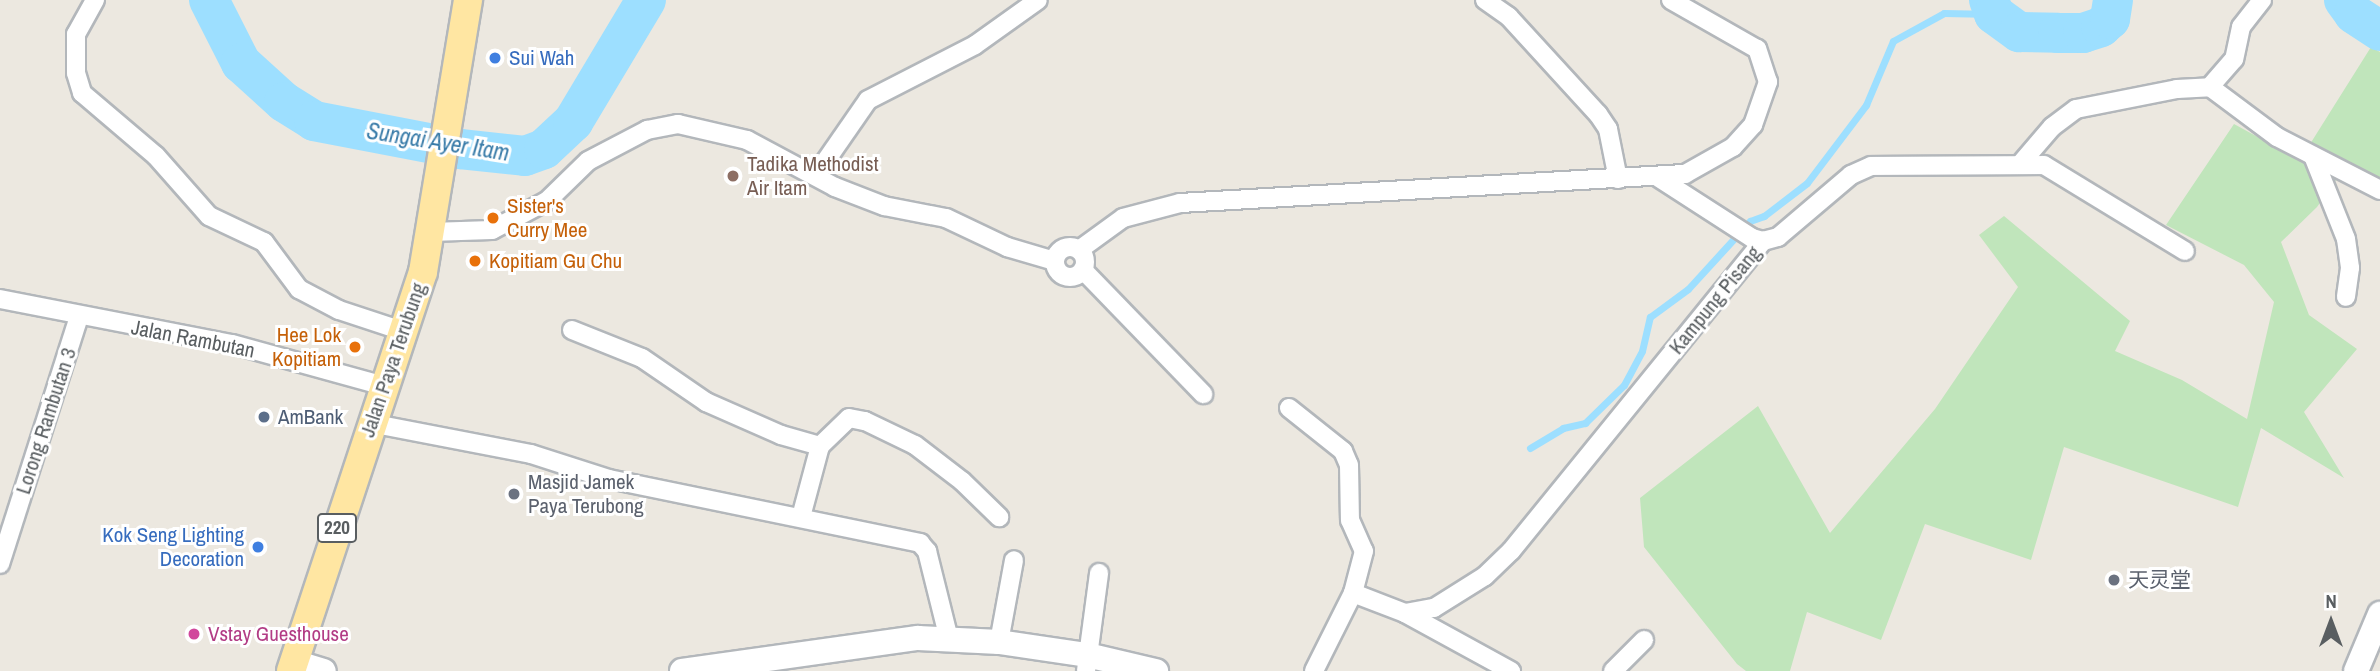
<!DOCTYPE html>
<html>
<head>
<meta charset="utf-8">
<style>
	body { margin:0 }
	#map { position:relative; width:2380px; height:671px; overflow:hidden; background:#ece8e0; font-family:"Archivo Narrow","Noto Sans SC",sans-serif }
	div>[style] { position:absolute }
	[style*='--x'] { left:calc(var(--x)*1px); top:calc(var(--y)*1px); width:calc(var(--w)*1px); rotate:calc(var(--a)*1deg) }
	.green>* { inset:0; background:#c0e5bb }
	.stream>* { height:7px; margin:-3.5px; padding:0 3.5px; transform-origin:3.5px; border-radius:3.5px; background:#9ddfff }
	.river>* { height:40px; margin:-20px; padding:0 20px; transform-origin:20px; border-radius:20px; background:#9ddfff }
	.roads { filter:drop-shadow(2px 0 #b3b7bb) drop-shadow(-2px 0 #b3b7bb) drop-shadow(0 2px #b3b7bb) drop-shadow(0 -2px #b3b7bb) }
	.minor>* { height:18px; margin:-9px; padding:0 9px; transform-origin:9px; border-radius:9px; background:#fff }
	.minor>.ring { margin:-9px; padding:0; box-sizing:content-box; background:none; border:18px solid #fff; border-radius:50% }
	.secondary>* { height:24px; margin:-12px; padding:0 12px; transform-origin:12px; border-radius:12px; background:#fff }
	.primary>* { height:28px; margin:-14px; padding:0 14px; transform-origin:14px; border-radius:14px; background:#ffe6a2 }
	.dots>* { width:19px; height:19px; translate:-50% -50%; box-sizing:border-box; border:4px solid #fff; border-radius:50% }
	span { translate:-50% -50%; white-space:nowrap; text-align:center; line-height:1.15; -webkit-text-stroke:6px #fff; paint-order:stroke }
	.shield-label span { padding:2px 5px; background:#fff; border:2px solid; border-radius:5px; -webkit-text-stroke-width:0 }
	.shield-label { font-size:19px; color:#595e61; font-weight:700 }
	.shop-label { font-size:21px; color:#366cbe }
	.left { translate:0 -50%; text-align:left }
	.right { translate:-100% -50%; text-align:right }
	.education-label { font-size:21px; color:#785e54 }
	.food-label { font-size:21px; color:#c56008 }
	.street-label { font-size:21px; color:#595e61 }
	.service-label { font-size:21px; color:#4e5e75 }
	.worship-label { font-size:21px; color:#5b616d }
	.hotel-label { font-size:21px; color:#b23c85 }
	.water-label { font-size:23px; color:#387ba8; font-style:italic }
	.north { position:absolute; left:2296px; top:587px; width:70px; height:70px; -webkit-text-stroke:5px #fff; paint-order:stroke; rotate:0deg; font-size:19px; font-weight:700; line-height:28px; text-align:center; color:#595e61 }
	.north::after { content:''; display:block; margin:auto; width:24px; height:32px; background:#595e61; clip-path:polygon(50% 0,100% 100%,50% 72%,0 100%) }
</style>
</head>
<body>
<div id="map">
	<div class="green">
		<div style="clip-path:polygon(2371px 47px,2380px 52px,2380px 181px,2346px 166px,2317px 207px,2281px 242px,2309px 315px,2357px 349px,2304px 412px,2344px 478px,2261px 428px,2238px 507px,2064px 447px,2031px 560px,1925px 524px,1881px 640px,1807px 612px,1790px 671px,1746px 671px,1737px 664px,1644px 547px,1640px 498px,1758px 406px,1830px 533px,1935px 409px,2018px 287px,1979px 235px,2004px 216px,2130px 321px,2115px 351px,2182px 380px,2247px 419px,2274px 302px,2244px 265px,2166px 225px,2234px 124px,2300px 160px)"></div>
	</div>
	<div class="stream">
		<div style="--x:1530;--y:448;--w:39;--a:-31"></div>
		<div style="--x:1563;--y:428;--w:23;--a:-13"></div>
		<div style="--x:1585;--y:423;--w:54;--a:-44.3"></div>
		<div style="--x:1624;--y:385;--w:38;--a:-62"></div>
		<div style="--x:1642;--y:351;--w:35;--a:-77"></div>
		<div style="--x:1650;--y:317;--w:47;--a:-36.4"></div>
		<div style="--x:1688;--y:289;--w:92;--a:-47.6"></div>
		<div style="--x:1750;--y:221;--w:15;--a:-20"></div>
		<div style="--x:1764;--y:216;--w:54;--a:-37.5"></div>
		<div style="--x:1807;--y:183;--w:98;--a:-52.9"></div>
		<div style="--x:1866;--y:105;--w:69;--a:-67.1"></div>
		<div style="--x:1893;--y:41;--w:58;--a:-28.8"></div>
		<div style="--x:1944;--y:13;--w:50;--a:1.1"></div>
	</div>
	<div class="river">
		<div style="--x:209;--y:0;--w:71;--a:63.1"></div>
		<div style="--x:241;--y:63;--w:58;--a:42.2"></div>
		<div style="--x:284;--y:102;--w:36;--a:32"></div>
		<div style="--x:314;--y:121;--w:149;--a:10.9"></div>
		<div style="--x:460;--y:149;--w:65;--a:6.1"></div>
		<div style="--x:525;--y:156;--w:20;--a:-20"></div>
		<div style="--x:544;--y:149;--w:40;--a:-43"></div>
		<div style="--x:573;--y:122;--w:142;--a:-59.1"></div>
		<div style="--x:1989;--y:0;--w:15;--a:70"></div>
		<div style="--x:1994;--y:14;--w:31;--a:36"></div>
		<div style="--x:2019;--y:32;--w:39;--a:1"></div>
		<div style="--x:2058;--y:33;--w:25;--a:0"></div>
		<div style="--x:2083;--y:33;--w:19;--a:-18"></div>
		<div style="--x:2101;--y:27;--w:12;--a:-42"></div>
		<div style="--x:2110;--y:19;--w:19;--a:-81"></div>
		<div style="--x:2344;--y:0;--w:17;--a:54"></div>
		<div style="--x:2354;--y:14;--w:31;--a:33"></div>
	</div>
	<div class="roads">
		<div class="minor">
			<div style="--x:95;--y:0;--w:39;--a:119"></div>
			<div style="--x:76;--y:34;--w:39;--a:90"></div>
			<div style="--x:76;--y:73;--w:21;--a:73"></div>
			<div style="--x:82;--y:93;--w:97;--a:40.4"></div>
			<div style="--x:156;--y:156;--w:80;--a:48.5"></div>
			<div style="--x:209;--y:216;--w:61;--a:25.3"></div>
			<div style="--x:264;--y:242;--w:59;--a:53.3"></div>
			<div style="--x:299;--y:289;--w:45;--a:27.7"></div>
			<div style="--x:339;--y:310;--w:71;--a:18.2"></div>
			<div style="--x:1485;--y:0;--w:29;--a:35"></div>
			<div style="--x:1509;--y:17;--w:132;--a:47.5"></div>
			<div style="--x:1598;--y:114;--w:18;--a:56"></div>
			<div style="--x:1608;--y:129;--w:51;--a:78.7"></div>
			<div style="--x:2262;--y:0;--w:34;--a:128"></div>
			<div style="--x:2241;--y:27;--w:33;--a:102"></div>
			<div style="--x:2234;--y:59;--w:37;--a:131"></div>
			<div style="--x:2210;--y:87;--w:84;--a:36.7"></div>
			<div style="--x:2277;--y:137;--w:116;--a:27.2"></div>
			<div style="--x:2313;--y:156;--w:89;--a:68.3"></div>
			<div style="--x:2346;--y:239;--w:29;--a:82"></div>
			<div style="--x:2350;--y:268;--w:29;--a:98"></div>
			<div style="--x:2022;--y:162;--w:46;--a:-49.4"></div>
			<div style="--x:2052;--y:127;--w:30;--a:-37"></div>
			<div style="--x:2076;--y:109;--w:103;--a:-11.2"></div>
			<div style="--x:2177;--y:89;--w:33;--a:-3"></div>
			<div style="--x:816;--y:175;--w:91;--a:-55.3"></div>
			<div style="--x:868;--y:100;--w:120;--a:-27.2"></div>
			<div style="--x:975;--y:45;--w:77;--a:-35.5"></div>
			<div style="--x:1659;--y:178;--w:111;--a:32.8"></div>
			<div style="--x:1752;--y:238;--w:11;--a:15"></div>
			<div style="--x:430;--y:232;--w:62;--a:-1.8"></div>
			<div style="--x:492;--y:230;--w:62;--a:-27.8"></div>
			<div style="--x:547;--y:201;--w:57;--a:-44.3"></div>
			<div style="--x:588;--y:161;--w:67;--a:-27.7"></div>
			<div style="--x:647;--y:130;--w:32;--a:-11"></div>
			<div style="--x:678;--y:124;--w:71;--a:13.1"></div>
			<div style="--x:747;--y:140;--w:100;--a:28.1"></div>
			<div style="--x:835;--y:187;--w:53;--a:21.2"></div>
			<div style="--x:884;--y:206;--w:63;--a:11"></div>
			<div style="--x:946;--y:218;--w:68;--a:25.4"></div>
			<div style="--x:1007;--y:247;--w:50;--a:16.3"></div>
			<div class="ring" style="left:1055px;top:247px;width:12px;height:12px"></div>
			<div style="--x:1079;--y:250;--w:54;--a:-36"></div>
			<div style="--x:1123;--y:218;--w:59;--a:-14.7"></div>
			<div style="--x:1180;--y:203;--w:506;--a:-3.29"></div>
			<div style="--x:1685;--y:174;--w:55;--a:-29.4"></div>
			<div style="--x:1733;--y:147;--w:30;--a:-48"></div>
			<div style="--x:1753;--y:125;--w:46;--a:-70.8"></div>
			<div style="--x:1768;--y:82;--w:35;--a:-108"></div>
			<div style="--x:1757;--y:49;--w:99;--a:-150.3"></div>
			<div style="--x:1083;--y:270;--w:173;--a:45.9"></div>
			<div style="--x:0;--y:299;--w:236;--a:11"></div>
			<div style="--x:232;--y:344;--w:158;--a:15.4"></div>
			<div style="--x:572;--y:330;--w:75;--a:21.8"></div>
			<div style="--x:642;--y:358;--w:78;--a:34.5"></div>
			<div style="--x:706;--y:402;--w:82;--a:23.7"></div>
			<div style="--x:781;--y:435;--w:41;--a:15.8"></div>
			<div style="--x:820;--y:446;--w:40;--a:-44"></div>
			<div style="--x:849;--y:418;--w:16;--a:11"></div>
			<div style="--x:865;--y:421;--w:55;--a:25.6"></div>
			<div style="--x:915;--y:445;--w:59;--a:37.5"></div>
			<div style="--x:962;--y:481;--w:52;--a:44.2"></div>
			<div style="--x:1289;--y:408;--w:69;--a:38.5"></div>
			<div style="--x:1343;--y:451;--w:15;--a:67"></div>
			<div style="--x:1349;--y:465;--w:55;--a:89"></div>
			<div style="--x:1350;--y:520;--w:34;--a:66"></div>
			<div style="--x:1364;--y:551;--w:43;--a:104.7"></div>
			<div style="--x:1353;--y:593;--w:87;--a:116.6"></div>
			<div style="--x:370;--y:423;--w:164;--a:10.9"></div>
			<div style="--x:531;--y:454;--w:82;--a:17.8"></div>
			<div style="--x:609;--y:479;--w:318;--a:11.6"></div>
			<div style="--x:920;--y:543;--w:11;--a:49"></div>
			<div style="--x:927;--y:551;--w:91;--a:76"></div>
			<div style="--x:801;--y:517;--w:73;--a:-75"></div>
			<div style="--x:0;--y:564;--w:259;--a:-72.3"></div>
			<div style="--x:1353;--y:593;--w:56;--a:21"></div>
			<div style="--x:1405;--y:613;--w:29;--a:-10"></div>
			<div style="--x:1434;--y:608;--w:60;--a:-32.1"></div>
			<div style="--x:1485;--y:576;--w:36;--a:-44"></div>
			<div style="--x:1511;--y:551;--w:400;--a:-50.9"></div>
			<div style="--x:1763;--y:241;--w:16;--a:-15"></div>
			<div style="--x:1778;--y:237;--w:96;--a:-40.3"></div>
			<div style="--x:1851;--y:175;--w:22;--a:-24"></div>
			<div style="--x:1871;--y:166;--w:173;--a:-0.3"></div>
			<div style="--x:2044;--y:165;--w:165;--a:31.4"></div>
			<div style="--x:1405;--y:613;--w:121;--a:28.7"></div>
			<div style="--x:999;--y:642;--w:83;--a:-79.6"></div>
			<div style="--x:1086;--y:671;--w:99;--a:-82.4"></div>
			<div style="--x:1613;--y:671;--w:44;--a:-45"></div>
		</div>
		<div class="secondary">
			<div style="--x:294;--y:662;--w:31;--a:17"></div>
			<div style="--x:682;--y:671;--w:238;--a:-8"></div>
			<div style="--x:918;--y:638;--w:81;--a:2.8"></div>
			<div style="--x:999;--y:642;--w:89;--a:8.4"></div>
			<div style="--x:1087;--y:655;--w:71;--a:13.1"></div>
			<div style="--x:2356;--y:671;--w:62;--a:-67.2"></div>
		</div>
		<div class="primary">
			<div style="--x:291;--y:671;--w:420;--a:-71.7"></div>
			<div style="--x:423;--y:272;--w:276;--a:-80.6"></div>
		</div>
	</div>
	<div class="dots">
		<div style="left:495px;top:58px;background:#3f7fe0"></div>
		<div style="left:733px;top:176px;background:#8d6e63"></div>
		<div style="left:493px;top:218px;background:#e8710a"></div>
		<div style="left:475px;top:261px;background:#e8710a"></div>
		<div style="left:355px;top:347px;background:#e8710a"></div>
		<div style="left:264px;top:417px;background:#5c6f8a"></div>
		<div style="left:514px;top:494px;background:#6b7280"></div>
		<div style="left:258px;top:547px;background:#3f7fe0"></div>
		<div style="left:2114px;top:580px;background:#6b7280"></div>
		<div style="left:194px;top:634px;background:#d1479c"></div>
	</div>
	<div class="shield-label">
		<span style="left:337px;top:528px">220</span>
	</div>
	<div class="shop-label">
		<span class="left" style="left:509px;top:58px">Sui Wah</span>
		<span class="right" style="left:244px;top:547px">Kok Seng Lighting<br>Decoration</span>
	</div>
	<div class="education-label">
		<span class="left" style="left:747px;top:176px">Tadika Methodist<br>Air Itam</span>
	</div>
	<div class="food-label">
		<span class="left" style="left:507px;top:218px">Sister's<br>Curry Mee</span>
		<span class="left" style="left:489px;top:261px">Kopitiam Gu Chu</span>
		<span class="right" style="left:341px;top:347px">Hee Lok<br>Kopitiam</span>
	</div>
	<div class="street-label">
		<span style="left:1715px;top:300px;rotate:-51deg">Kampung Pisang</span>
		<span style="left:193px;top:339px;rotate:11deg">Jalan Rambutan</span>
		<span style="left:393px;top:360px;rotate:-71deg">Jalan Paya Terubung</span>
		<span style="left:46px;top:421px;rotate:-72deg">Lorong Rambutan 3</span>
	</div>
	<div class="service-label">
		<span class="left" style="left:278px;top:417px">AmBank</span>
	</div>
	<div class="worship-label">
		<span class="left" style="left:528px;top:494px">Masjid Jamek<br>Paya Terubong</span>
		<span class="left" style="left:2128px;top:580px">天灵堂</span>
	</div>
	<div class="hotel-label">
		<span class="left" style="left:208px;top:634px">Vstay Guesthouse</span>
	</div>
	<div class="water-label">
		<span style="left:438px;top:142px;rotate:9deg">Sungai Ayer Itam</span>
	</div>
	<div class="north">N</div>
</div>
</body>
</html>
